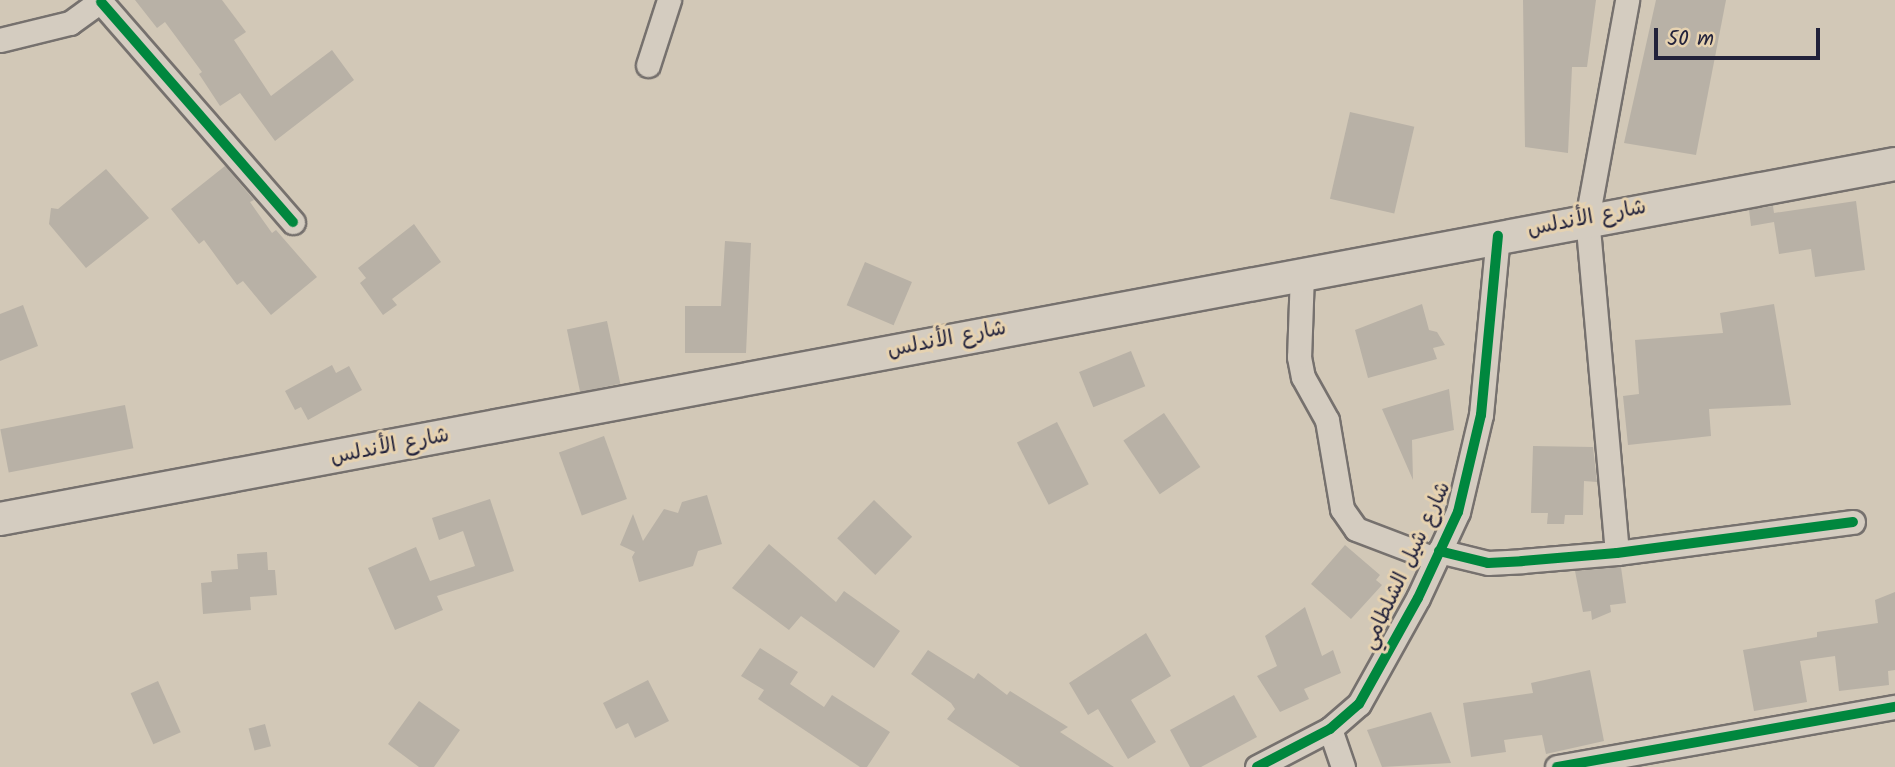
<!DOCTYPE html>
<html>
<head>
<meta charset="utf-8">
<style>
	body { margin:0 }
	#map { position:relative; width:1895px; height:767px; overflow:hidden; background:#d2c8b7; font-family:Kalam,"Playpen Sans Arabic",sans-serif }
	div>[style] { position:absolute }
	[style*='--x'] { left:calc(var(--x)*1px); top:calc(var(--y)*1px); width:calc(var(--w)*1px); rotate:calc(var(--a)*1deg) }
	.building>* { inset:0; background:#b8b1a6; transform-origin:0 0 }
	.roads { filter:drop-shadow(2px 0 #76716e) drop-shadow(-2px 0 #76716e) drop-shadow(0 2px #76716e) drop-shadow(0 -2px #76716e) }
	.street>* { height:23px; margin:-11.5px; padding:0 11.5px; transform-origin:11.5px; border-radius:11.5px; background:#d4ccc0 }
	.secondary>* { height:32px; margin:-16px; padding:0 16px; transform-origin:16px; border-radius:16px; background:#d4ccc0 }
	.cycleway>* { height:10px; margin:-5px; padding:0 5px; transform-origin:5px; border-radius:5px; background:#00873e }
	span { translate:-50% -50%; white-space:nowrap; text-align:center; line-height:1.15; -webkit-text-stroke:6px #e6d2b0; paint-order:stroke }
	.street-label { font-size:21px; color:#22223b }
	.scale { position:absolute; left:1654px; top:28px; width:166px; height:32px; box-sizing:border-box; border:4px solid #22223b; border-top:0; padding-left:9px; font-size:21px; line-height:24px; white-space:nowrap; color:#22223b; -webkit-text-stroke:5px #e6d2b0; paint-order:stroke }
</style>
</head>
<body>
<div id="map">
	<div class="building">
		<div style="clip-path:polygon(135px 0,222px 0,246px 32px,234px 40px,271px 96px,332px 50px,354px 80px,275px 141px,240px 93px,220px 106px,199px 74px,202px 72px,165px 22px,157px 28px)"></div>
		<div style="clip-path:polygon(1523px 0,1596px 0,1587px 67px,1572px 67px,1568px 153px,1525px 147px)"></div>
		<div style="clip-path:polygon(1656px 0,1726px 0,1696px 155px,1624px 143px)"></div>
		<div style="left:1350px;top:112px;width:66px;height:89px;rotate:13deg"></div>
		<div style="clip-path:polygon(225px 166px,254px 200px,250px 202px,272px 233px,276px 230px,317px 277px,271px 315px,243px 281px,237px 285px,204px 240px,199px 244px,171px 209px)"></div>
		<div style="clip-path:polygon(106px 169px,149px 218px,86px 268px,49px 224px,51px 208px,58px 209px)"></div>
		<div style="clip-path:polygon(1856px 201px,1865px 270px,1815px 277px,1811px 249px,1779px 254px,1774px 222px,1751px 226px,1749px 210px,1773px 206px,1774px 213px)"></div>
		<div style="clip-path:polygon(414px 224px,441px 262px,392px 299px,397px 305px,383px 315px,360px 283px,366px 278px,358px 268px)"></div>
		<div style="clip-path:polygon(725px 241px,751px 243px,746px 353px,685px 353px,685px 306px,721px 306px)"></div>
		<div style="left:865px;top:262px;width:51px;height:47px;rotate:23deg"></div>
		<div style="clip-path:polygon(1422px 304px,1429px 330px,1437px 332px,1445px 345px,1433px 348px,1437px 359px,1368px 378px,1355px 330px)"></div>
		<div style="clip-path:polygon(1774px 304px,1791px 405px,1709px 409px,1711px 436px,1628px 445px,1623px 396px,1639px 394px,1635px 340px,1723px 333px,1720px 313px)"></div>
		<div style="clip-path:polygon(23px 305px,38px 346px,0 361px,0 314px)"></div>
		<div style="left:607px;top:321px;width:64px;height:41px;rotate:78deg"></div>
		<div style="left:1131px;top:351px;width:38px;height:56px;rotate:68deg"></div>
		<div style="clip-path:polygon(332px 365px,336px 373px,349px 366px,362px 390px,308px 420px,301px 407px,295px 410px,285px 391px)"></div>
		<div style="clip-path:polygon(1449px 389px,1454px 430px,1412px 440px,1413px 480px,1382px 409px)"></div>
		<div style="left:125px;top:405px;width:44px;height:127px;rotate:79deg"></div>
		<div style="left:1164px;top:413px;width:65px;height:49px;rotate:56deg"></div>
		<div style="left:1057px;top:422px;width:70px;height:45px;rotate:63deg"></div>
		<div style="left:604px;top:436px;width:67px;height:48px;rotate:70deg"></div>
		<div style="clip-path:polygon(1533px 446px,1593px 447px,1597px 482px,1584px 481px,1583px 515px,1565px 515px,1564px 524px,1547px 524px,1548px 513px,1531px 513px)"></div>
		<div style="clip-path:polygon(707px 495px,722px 544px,698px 551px,693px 566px,639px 582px,632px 557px,635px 552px,620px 545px,633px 514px,643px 541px,664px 509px,678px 513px,682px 502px)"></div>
		<div style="clip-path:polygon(490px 499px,514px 571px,437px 596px,443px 610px,395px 630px,368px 568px,416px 547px,430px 581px,475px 566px,463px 531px,439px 540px,432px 518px)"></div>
		<div style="left:874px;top:500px;width:53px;height:53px;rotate:44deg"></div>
		<div style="clip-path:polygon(769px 544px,836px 602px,844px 591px,900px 631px,874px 668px,801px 616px,789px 630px,732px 588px)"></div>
		<div style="clip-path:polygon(1345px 545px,1380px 575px,1376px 580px,1382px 585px,1351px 619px,1311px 584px)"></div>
		<div style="clip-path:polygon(267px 552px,268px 570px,275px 570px,277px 595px,250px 597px,251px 610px,203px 614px,201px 583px,212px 582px,211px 571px,238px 569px,237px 554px)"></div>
		<div style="clip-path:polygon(1621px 567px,1626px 603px,1610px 605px,1611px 612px,1592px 620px,1591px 611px,1583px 612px,1575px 571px)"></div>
		<div style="clip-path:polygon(1895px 592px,1895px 670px,1888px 671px,1889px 685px,1839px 691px,1835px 656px,1800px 661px,1807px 702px,1754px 711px,1743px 650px,1817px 637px,1817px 632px,1878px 623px,1875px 600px)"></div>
		<div style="clip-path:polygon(1305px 607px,1322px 656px,1333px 650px,1341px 673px,1304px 689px,1309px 699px,1280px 712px,1257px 676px,1277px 666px,1265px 636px)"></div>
		<div style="clip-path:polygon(1146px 633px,1171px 676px,1131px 700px,1156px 742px,1128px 759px,1098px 709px,1088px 715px,1069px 683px)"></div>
		<div style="clip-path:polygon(760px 648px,798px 672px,790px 684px,824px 707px,832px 695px,890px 732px,867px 767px,860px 767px,758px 699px,764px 690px,741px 676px)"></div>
		<div style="clip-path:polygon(928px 650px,974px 679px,978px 673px,1007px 695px,1010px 691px,1068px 727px,1060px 732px,1114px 767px,1020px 767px,947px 719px,955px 709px,951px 703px,911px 674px)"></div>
		<div style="clip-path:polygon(1590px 670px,1604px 741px,1546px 754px,1542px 735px,1504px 740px,1506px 752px,1471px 757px,1463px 703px,1533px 693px,1531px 683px)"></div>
		<div style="clip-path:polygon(648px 680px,669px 721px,635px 738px,628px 723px,616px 729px,603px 703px)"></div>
		<div style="left:158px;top:681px;width:56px;height:30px;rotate:66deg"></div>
		<div style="clip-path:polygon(1234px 695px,1257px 737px,1201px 767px,1190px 767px,1170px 730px)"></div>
		<div style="clip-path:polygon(419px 701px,460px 730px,434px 767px,419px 767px,388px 744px)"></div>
		<div style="clip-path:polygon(1431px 712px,1451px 763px,1382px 767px,1367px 730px)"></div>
		<div style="left:265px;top:724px;width:23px;height:17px;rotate:75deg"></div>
	</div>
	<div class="roads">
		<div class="street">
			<div style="--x:101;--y:2;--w:292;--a:48.9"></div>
			<div style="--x:0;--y:40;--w:72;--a:-13.7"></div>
			<div style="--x:70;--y:23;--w:39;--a:-36"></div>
			<div style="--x:648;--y:65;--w:68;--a:-72.1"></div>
			<div style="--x:1302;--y:273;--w:84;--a:92"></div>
			<div style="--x:1299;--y:357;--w:20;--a:79"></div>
			<div style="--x:1303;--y:377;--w:49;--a:60.8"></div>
			<div style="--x:1327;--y:420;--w:90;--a:80.4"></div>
			<div style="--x:1342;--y:509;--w:24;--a:55"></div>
			<div style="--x:1356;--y:529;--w:85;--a:20.8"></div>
			<div style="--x:1439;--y:551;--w:50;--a:13.8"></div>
			<div style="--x:1488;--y:563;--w:34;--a:-3"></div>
			<div style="--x:1522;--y:561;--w:95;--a:-4.8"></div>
			<div style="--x:1617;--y:553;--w:238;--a:-7.5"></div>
			<div style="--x:1617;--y:553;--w:335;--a:-95.1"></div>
			<div style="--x:1587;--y:219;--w:223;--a:-79.6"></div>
			<div style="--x:1330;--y:729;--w:40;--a:71.1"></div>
			<div style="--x:1257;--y:767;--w:82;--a:-27.5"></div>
			<div style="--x:1330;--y:729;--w:38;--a:-41"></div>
			<div style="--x:1359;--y:704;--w:121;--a:-60.9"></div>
			<div style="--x:1418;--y:598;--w:95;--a:-65.1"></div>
			<div style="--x:1458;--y:512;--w:100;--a:-76.7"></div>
			<div style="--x:1481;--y:415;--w:180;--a:-84.6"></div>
			<div style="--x:1557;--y:767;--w:343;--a:-10.1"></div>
		</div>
		<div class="secondary">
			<div style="--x:0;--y:519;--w:1928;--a:-10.61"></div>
		</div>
	</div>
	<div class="cycleway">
		<div style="--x:101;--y:2;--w:292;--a:48.9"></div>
		<div style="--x:1439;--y:551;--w:50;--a:13.8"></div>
		<div style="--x:1488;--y:563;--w:34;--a:-3"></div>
		<div style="--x:1522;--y:561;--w:95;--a:-4.8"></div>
		<div style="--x:1617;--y:553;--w:238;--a:-7.5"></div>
		<div style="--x:1257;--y:767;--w:82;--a:-27.5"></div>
		<div style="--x:1330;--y:729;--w:38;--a:-41"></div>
		<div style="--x:1359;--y:704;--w:121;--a:-60.9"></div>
		<div style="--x:1418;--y:598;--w:95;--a:-65.1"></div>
		<div style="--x:1458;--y:512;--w:100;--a:-76.7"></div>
		<div style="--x:1481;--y:415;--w:180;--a:-84.6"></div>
		<div style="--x:1557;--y:767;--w:343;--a:-10.1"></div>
	</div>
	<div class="street-label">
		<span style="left:1587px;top:219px;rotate:-11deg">شارع الأندلس</span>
		<span style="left:947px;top:340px;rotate:-11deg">شارع الأندلس</span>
		<span style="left:390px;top:447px;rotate:-11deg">شارع الأندلس</span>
		<span style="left:1407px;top:566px;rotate:-65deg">شارع شيل الشلطامي</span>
	</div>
	<div class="scale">50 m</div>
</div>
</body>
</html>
